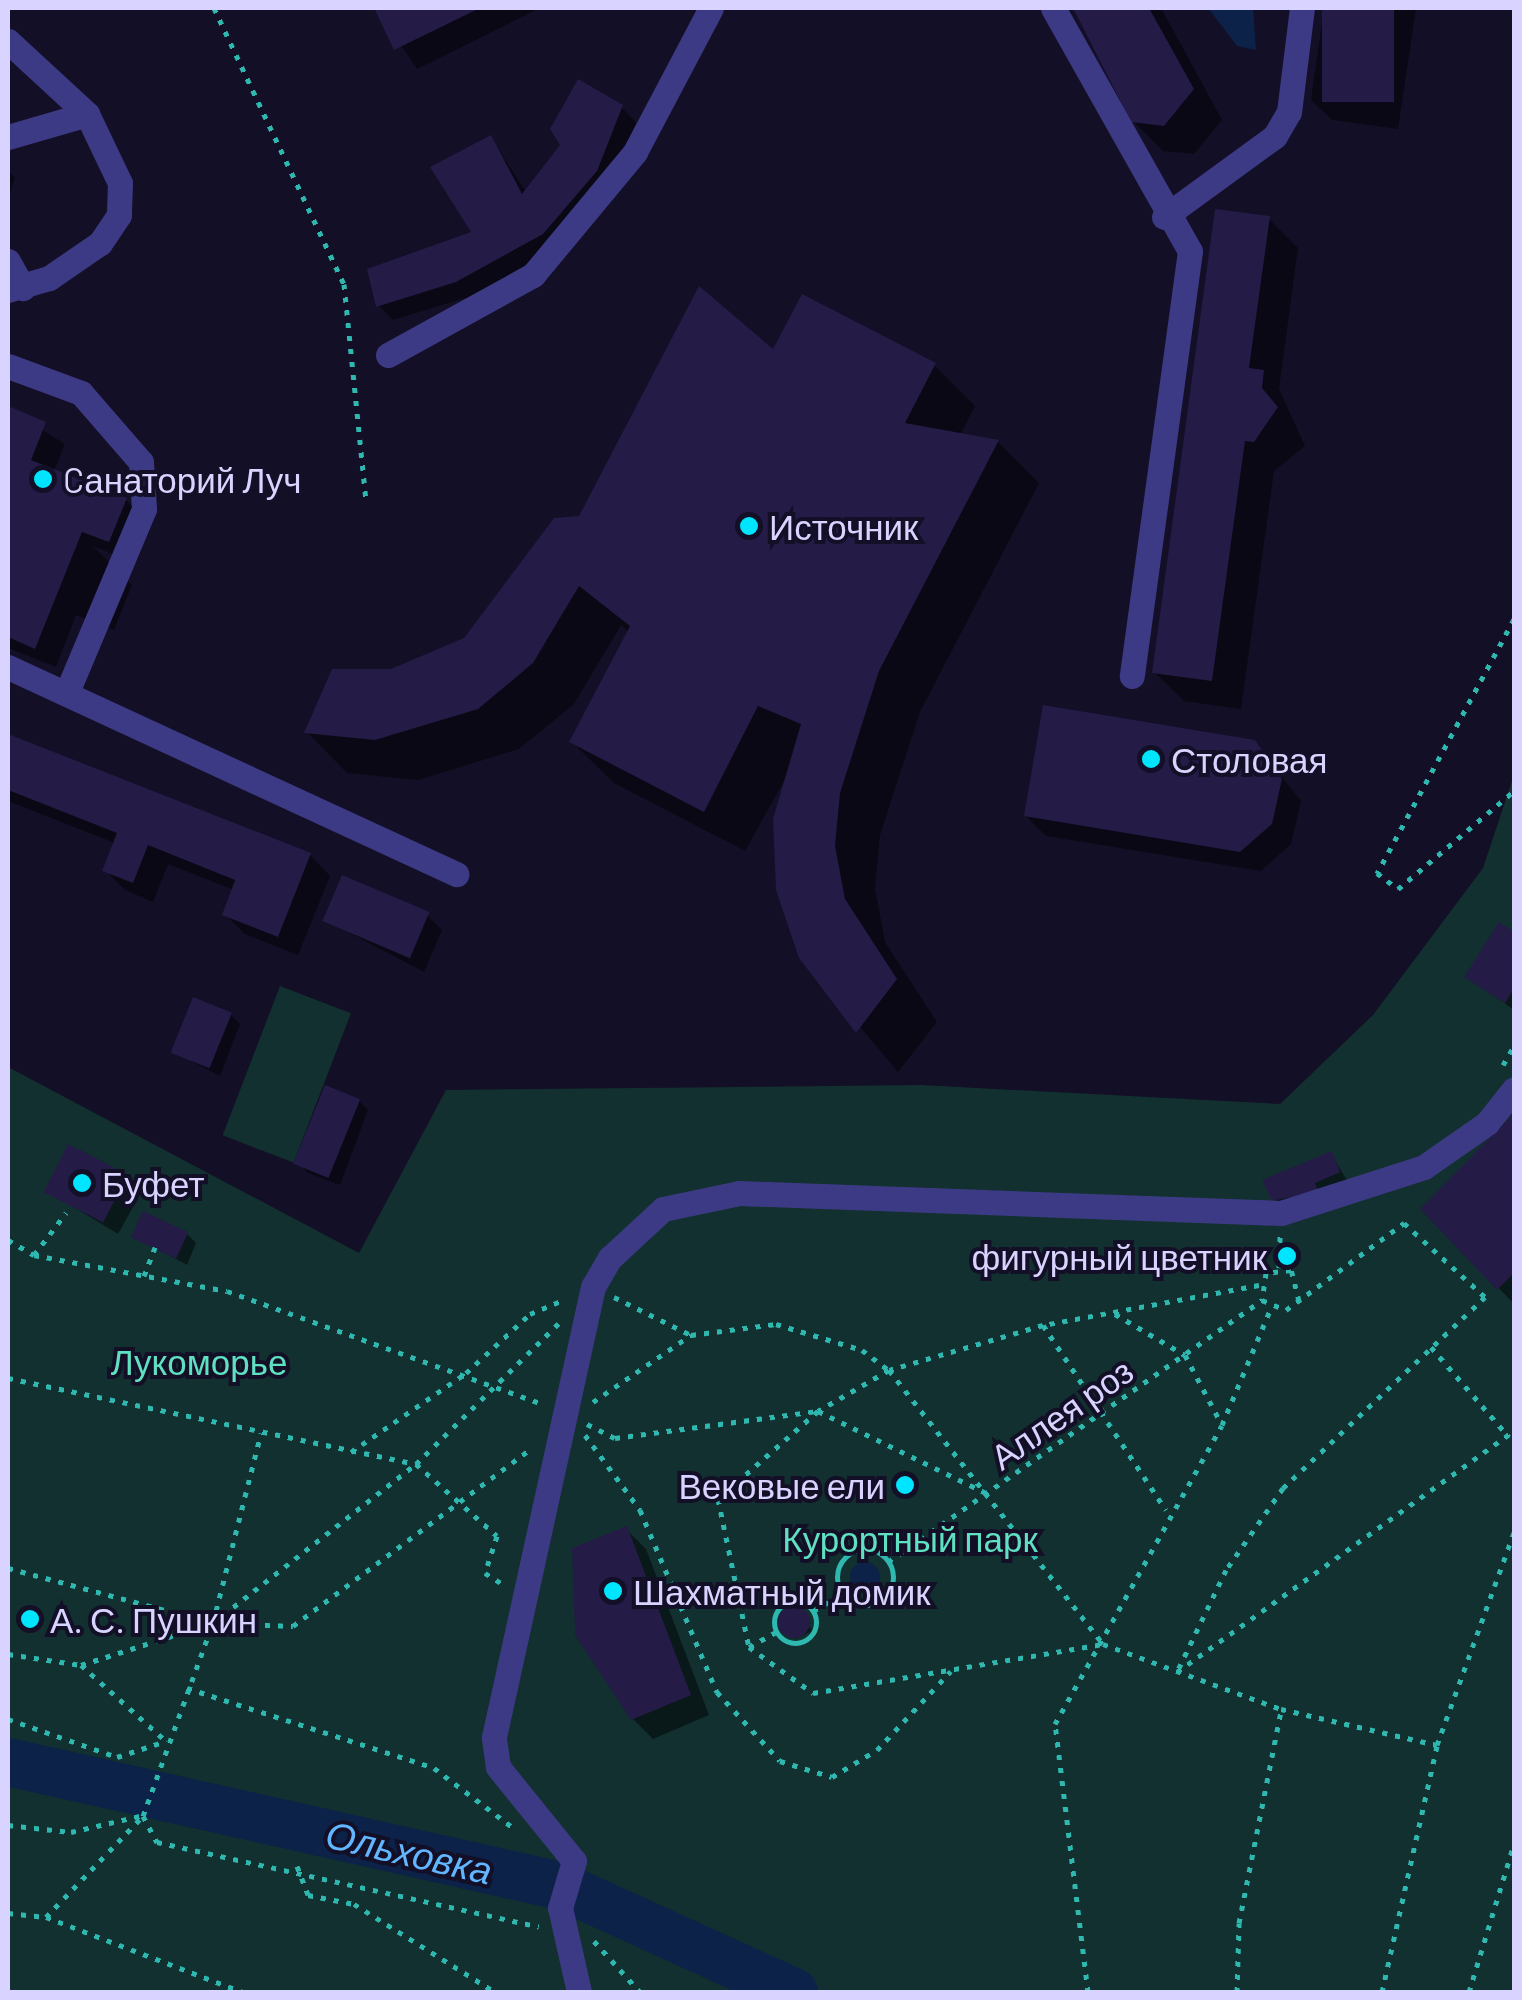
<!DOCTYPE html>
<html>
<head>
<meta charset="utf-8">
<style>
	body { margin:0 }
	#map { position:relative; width:1522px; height:2000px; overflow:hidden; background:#130f26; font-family:Barlow,sans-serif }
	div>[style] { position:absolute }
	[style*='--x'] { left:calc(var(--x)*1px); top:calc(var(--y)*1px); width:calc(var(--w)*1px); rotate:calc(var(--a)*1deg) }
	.green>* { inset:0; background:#12302f; transform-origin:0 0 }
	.water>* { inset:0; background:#0c2248 }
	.round { border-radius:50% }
	.shadow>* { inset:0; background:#0007 }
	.river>* { height:48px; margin:-24px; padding:0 24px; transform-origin:24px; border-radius:24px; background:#0c2248 }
	.building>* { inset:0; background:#241b47; transform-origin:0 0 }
	.path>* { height:5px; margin-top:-2.5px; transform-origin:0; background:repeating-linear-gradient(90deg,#2fb8b0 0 5px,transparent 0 13px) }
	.path>.ring { margin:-2.5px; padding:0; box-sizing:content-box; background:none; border:5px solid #2fb8b0; border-radius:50% }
	.minor>* { height:25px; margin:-12.5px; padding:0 12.5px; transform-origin:12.5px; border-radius:12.5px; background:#3d3a85 }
	.dots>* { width:28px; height:28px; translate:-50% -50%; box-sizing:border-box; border:5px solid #130f26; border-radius:50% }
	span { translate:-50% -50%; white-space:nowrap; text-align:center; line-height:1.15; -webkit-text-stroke:8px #130f26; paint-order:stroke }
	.poi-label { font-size:35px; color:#d9d4ff }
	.left { translate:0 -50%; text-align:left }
	.right { translate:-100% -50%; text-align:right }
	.park-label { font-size:35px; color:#5fe0c0 }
	.street-label { font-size:35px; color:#d9d4ff }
	.water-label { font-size:38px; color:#62b6ff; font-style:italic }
	.frame { position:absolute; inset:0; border:10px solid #d9d4ff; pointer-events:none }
</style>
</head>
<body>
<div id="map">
	<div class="green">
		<div style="clip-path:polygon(1514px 775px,1514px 1992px,8px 1992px,8px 1067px,359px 1253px,446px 1090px,921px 1085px,1280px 1104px,1373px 1015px,1483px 868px)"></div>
		<div style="left:280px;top:986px;width:76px;height:160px;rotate:21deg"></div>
	</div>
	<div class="water">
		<div style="clip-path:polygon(1208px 8px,1253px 8px,1256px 50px,1237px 46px)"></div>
		<div class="round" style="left:850px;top:1562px;width:30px;height:30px"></div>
	</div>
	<div class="shadow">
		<div style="clip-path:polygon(376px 8px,540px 8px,417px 69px)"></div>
		<div style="clip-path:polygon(1076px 8px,1161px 8px,1222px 120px,1194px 154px,1163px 151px,1133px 121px)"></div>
		<div style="clip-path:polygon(1324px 8px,1416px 8px,1398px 129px,1332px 120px,1311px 100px)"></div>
		<div style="clip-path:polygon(621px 107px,636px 122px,611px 186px,558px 248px,472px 296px,393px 320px,378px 305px,475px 233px,491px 138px,526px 192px,563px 145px)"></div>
		<div style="clip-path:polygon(8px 170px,15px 178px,8px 198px)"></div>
		<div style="clip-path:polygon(1269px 219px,1298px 248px,1279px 389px,1305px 446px,1274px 471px,1241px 709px,1184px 701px,1154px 672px)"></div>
		<div style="clip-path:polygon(774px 353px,934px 365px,975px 406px,960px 435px,998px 442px,1039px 483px,920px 712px,880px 835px,875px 888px,885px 942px,937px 1022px,898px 1072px,801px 957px,790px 770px,745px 851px,614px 783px,572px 742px,629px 632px,621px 625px,574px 704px,519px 749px,418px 780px,347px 773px,307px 732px,391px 672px,466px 640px,581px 519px)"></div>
		<div style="clip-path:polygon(8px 409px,65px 444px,54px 471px,126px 500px,146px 520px,129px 561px,93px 546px,132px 585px,114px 630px,76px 615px,56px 667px,8px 648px)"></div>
		<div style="clip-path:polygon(8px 736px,310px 855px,330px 876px,298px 955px,245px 934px,225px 914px,234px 890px,168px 864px,153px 902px,125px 890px,105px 870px,115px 843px,8px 801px)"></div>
		<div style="clip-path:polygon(1254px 742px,1301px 801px,1291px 844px,1261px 871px,1046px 836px,1026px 816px)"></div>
		<div style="clip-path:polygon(427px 915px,442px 930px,424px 972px,325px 920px)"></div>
		<div style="clip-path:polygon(1500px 925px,1514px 934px,1514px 1010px,1467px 976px)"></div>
		<div style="clip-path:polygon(231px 1015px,240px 1024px,220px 1076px,174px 1052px)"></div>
		<div style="clip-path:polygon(359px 1101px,368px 1110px,340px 1185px,308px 1173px,298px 1163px)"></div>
		<div style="clip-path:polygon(1514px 1116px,1514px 1302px,1513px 1303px,1424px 1209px)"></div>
		<div style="clip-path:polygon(1331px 1154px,1348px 1182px,1284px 1210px,1274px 1200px)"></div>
		<div style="clip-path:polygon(127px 1176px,142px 1191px,118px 1234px,46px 1190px)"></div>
		<div style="clip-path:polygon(187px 1234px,196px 1243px,187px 1265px,134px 1236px)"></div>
		<div style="clip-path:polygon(626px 1529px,646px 1549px,709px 1715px,653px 1739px,633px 1719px)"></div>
		<div style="clip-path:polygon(801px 1611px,812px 1631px,795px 1639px,783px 1618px)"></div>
	</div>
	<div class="river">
		<div style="--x:8;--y:1762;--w:567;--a:12.64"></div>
		<div style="--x:561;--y:1886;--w:256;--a:24.5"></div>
	</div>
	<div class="building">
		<div style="clip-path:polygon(374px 8px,480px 8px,394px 50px)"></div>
		<div style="clip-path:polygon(1073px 8px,1149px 8px,1194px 89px,1164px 126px,1131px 122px)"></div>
		<div style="left:1322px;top:8px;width:72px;height:94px"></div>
		<div style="clip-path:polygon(578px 79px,623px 105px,597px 171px,543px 234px,456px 282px,376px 307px,367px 269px,471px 232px,430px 167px,491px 135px,522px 194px,560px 145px,550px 129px)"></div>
		<div style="clip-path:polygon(1215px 209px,1270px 216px,1249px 368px,1264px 370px,1262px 388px,1278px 407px,1254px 442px,1245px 441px,1212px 681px,1152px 673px)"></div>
		<div style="clip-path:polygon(699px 286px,773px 349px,802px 294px,936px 363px,905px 423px,999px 440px,879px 671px,840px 793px,835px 846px,845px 899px,897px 979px,856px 1033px,799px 958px,776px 890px,773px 819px,801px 724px,758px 706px,704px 812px,569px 742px,630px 626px,579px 586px,533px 663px,478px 709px,375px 740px,304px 733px,332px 669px,391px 669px,464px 638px,554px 518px,579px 516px)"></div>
		<div style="clip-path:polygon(8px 406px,46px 422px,31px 460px,127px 498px,109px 542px,82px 532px,35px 649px,8px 637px)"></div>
		<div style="clip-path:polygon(1043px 705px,1255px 740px,1282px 779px,1272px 824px,1240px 852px,1024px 816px)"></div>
		<div style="clip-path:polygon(8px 734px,311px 853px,278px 937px,222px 915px,235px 880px,148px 845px,133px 883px,102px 871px,117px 833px,8px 790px)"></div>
		<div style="left:342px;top:875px;width:95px;height:50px;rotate:23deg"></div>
		<div style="clip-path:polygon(1499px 922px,1514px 932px,1514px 988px,1505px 1003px,1464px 977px)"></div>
		<div style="left:193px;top:997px;width:42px;height:60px;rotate:22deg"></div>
		<div style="left:325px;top:1085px;width:38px;height:85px;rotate:22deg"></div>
		<div style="clip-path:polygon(1514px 1113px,1514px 1273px,1497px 1290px,1420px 1209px)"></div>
		<div style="left:68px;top:1144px;width:67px;height:54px;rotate:27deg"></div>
		<div style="clip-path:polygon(1332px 1151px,1340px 1172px,1315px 1183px,1318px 1191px,1272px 1201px,1262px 1180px)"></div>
		<div style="left:143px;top:1211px;width:50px;height:29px;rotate:25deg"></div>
		<div style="clip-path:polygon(627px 1526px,691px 1695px,631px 1720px,575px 1635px,572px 1548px)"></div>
		<div class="round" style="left:778px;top:1606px;width:32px;height:32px"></div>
	</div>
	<div class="path">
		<div style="--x:214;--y:8;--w:305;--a:64.8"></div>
		<div style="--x:344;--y:284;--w:219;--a:84.2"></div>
		<div style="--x:1514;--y:619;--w:289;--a:118.3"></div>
		<div style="--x:1377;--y:873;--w:26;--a:37"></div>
		<div style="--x:1398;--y:889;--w:152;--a:-40.2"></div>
		<div style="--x:1503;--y:1065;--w:22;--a:-60"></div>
		<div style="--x:8;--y:1240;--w:30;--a:30"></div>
		<div style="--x:34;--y:1255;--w:196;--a:10.6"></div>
		<div style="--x:227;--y:1291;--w:332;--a:19.7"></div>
		<div style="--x:34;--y:1255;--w:53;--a:-52.7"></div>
		<div style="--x:1279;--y:1268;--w:32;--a:-88"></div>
		<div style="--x:144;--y:1276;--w:31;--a:-69"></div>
		<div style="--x:1259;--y:1285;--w:220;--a:169.5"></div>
		<div style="--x:1043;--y:1325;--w:160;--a:163.7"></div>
		<div style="--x:889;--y:1370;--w:82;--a:150"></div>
		<div style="--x:818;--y:1411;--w:133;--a:138.7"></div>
		<div style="--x:718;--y:1499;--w:151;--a:78.2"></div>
		<div style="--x:749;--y:1647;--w:79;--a:35.7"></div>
		<div style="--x:813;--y:1693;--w:294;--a:-9.6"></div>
		<div style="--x:1103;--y:1644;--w:189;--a:20.1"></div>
		<div style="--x:1281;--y:1709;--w:160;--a:13"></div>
		<div style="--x:614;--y:1297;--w:84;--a:26.3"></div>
		<div style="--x:1299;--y:1301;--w:32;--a:-104"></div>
		<div style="--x:1291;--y:1270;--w:25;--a:173"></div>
		<div style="--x:1266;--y:1273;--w:27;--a:98"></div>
		<div style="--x:1262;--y:1300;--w:26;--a:23"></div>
		<div style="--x:1286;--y:1310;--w:147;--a:-36.4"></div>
		<div style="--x:1404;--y:1223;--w:110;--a:42.4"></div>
		<div style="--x:1485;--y:1297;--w:278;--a:136.6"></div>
		<div style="--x:1283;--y:1488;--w:100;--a:124.8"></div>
		<div style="--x:1226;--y:1570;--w:113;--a:115.7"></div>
		<div style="--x:1177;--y:1672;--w:414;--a:-35.6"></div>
		<div style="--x:1115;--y:1314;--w:81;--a:30.4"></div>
		<div style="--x:1185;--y:1355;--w:77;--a:62.1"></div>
		<div style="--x:1043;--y:1325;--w:222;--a:56.4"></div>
		<div style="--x:1431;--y:1347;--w:119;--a:49.1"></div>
		<div style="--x:8;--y:1378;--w:417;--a:11.9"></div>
		<div style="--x:416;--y:1464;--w:108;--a:41.6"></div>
		<div style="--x:497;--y:1536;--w:39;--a:108"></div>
		<div style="--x:485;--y:1573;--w:19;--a:32"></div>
		<div style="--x:593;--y:1402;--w:119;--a:-34.4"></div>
		<div style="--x:691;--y:1335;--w:86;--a:-7.4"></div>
		<div style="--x:776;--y:1324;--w:90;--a:16.8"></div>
		<div style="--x:862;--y:1350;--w:34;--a:37"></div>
		<div style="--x:889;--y:1370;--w:348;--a:52"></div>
		<div style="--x:587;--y:1424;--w:31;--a:27"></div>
		<div style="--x:615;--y:1438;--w:205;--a:-7.6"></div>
		<div style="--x:818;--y:1411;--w:187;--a:26"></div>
		<div style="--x:585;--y:1435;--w:93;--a:53.7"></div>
		<div style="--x:640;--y:1510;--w:198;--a:67.1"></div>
		<div style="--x:717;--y:1692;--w:93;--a:47.6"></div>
		<div style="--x:780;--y:1761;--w:54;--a:17.1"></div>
		<div style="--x:832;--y:1777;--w:52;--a:-31"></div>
		<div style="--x:877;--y:1750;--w:108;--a:-46.9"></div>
		<div style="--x:351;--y:1452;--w:140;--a:-34.5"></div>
		<div style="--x:466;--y:1373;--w:87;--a:-42.7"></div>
		<div style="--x:530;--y:1314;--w:36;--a:-23"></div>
		<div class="ring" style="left:837px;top:1549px;width:51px;height:51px"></div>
		<div style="--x:888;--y:1562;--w:457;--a:-35"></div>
		<div style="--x:8;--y:1568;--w:212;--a:15"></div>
		<div style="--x:213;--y:1623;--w:80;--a:2.1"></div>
		<div style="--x:293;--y:1626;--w:298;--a:-36.7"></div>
		<div class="ring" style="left:774px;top:1601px;width:37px;height:37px"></div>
		<div style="--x:813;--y:1611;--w:34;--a:-30"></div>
		<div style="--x:749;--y:1647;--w:31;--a:-29"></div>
		<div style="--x:8;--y:1654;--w:74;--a:8.6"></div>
		<div style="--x:81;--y:1665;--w:139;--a:-17.7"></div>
		<div style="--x:213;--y:1623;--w:258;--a:-38.1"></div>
		<div style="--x:416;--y:1464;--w:201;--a:-44.6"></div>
		<div style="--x:81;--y:1665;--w:113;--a:41.8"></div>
		<div style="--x:187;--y:1688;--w:260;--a:17.9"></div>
		<div style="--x:434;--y:1768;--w:98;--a:37.1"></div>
		<div style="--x:8;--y:1719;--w:115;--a:19.2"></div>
		<div style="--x:117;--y:1757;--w:52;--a:-18.1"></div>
		<div style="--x:143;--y:1816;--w:30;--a:62"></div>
		<div style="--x:157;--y:1842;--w:391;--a:12.5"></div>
		<div style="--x:8;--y:1825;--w:63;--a:6.3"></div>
		<div style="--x:71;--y:1832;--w:71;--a:-13.1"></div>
		<div style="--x:297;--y:1866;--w:31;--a:69"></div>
		<div style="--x:308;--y:1895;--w:47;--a:11.1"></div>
		<div style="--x:354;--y:1904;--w:166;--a:32"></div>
		<div style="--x:8;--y:1913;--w:38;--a:6"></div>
		<div style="--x:46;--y:1917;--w:210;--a:20.9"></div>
		<div style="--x:46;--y:1917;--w:140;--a:-46.2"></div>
		<div style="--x:143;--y:1816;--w:205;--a:-70.1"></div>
		<div style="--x:213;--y:1623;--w:196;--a:-75.8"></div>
		<div style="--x:594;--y:1941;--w:69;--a:48"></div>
		<div style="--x:1088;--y:1992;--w:270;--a:-97"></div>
		<div style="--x:1055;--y:1724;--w:342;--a:-60.8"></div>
		<div style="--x:1222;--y:1425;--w:127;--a:-67.3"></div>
		<div style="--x:1237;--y:1992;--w:69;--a:-88.3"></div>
		<div style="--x:1239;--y:1923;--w:217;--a:-78.8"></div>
		<div style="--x:1382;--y:1992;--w:253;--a:-77.4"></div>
		<div style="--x:1437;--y:1745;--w:226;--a:-70.1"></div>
		<div style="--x:1469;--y:1992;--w:155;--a:-73.1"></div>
	</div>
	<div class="minor">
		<div style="--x:1053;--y:8;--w:279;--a:60.6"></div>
		<div style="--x:1190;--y:251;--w:429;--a:97.8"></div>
		<div style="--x:8;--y:41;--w:108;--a:42.7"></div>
		<div style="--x:87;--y:114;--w:76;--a:64.4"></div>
		<div style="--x:120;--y:183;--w:32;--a:92"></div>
		<div style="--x:119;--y:215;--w:34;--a:124"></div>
		<div style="--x:100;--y:243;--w:62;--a:145.5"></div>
		<div style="--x:49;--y:278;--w:43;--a:163.7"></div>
		<div style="--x:8;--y:137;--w:82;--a:-16.2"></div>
		<div style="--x:1164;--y:217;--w:137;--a:-36.1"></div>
		<div style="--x:1275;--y:136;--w:28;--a:-60"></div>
		<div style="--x:1289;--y:112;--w:105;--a:-82.9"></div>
		<div style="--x:8;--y:261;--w:31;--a:61"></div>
		<div style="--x:388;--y:355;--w:166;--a:-28.9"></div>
		<div style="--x:533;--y:275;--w:160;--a:-50.3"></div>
		<div style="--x:635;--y:152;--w:163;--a:-62.2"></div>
		<div style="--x:8;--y:366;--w:78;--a:20.3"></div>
		<div style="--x:81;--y:393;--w:91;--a:49"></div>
		<div style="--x:141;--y:462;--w:47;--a:86.3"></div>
		<div style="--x:144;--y:509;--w:199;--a:112.8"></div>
		<div style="--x:8;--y:667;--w:494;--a:24.8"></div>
		<div style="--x:579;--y:1992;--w:86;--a:-102.7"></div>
		<div style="--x:560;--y:1908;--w:49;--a:-73.4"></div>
		<div style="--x:574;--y:1861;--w:121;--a:-129"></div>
		<div style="--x:498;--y:1767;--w:30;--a:-98"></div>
		<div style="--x:494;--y:1737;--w:461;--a:-77.6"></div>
		<div style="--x:593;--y:1287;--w:34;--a:-60"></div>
		<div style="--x:610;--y:1258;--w:72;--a:-42.8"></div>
		<div style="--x:663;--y:1209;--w:78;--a:-11.9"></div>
		<div style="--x:739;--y:1193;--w:542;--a:2.11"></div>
		<div style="--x:1281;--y:1213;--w:150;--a:-17.8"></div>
		<div style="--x:1424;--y:1167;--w:77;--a:-34.9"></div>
		<div style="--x:1487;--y:1123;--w:43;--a:-51.5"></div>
	</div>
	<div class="dots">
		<div style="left:43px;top:479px;background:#00e5ff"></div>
		<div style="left:749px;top:526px;background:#00e5ff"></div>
		<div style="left:1151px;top:759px;background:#00e5ff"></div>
		<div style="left:82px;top:1183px;background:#00e5ff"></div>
		<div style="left:1287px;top:1256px;background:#00e5ff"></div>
		<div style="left:905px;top:1485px;background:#00e5ff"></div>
		<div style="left:613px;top:1591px;background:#00e5ff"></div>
		<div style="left:30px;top:1619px;background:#00e5ff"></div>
	</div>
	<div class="poi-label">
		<span class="left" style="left:63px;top:479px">Cанаторий Луч</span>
		<span class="left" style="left:769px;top:526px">Источник</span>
		<span class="left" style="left:1171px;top:759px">Столовая</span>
		<span class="left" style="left:102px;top:1183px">Буфет</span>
		<span class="right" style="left:1267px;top:1256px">фигурный цветник</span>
		<span class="right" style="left:885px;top:1485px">Вековые ели</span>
		<span class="left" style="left:633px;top:1591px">Шахматный домик</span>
		<span class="left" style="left:50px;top:1619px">А. С. Пушкин</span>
	</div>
	<div class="park-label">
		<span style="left:199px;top:1361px">Лукоморье</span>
		<span style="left:910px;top:1538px">Курортный парк</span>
	</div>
	<div class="street-label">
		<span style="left:1061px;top:1413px;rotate:-35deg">Аллея роз</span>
	</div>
	<div class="water-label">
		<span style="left:409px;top:1852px;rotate:13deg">Ольховка</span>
	</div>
	<div class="frame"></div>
</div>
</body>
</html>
